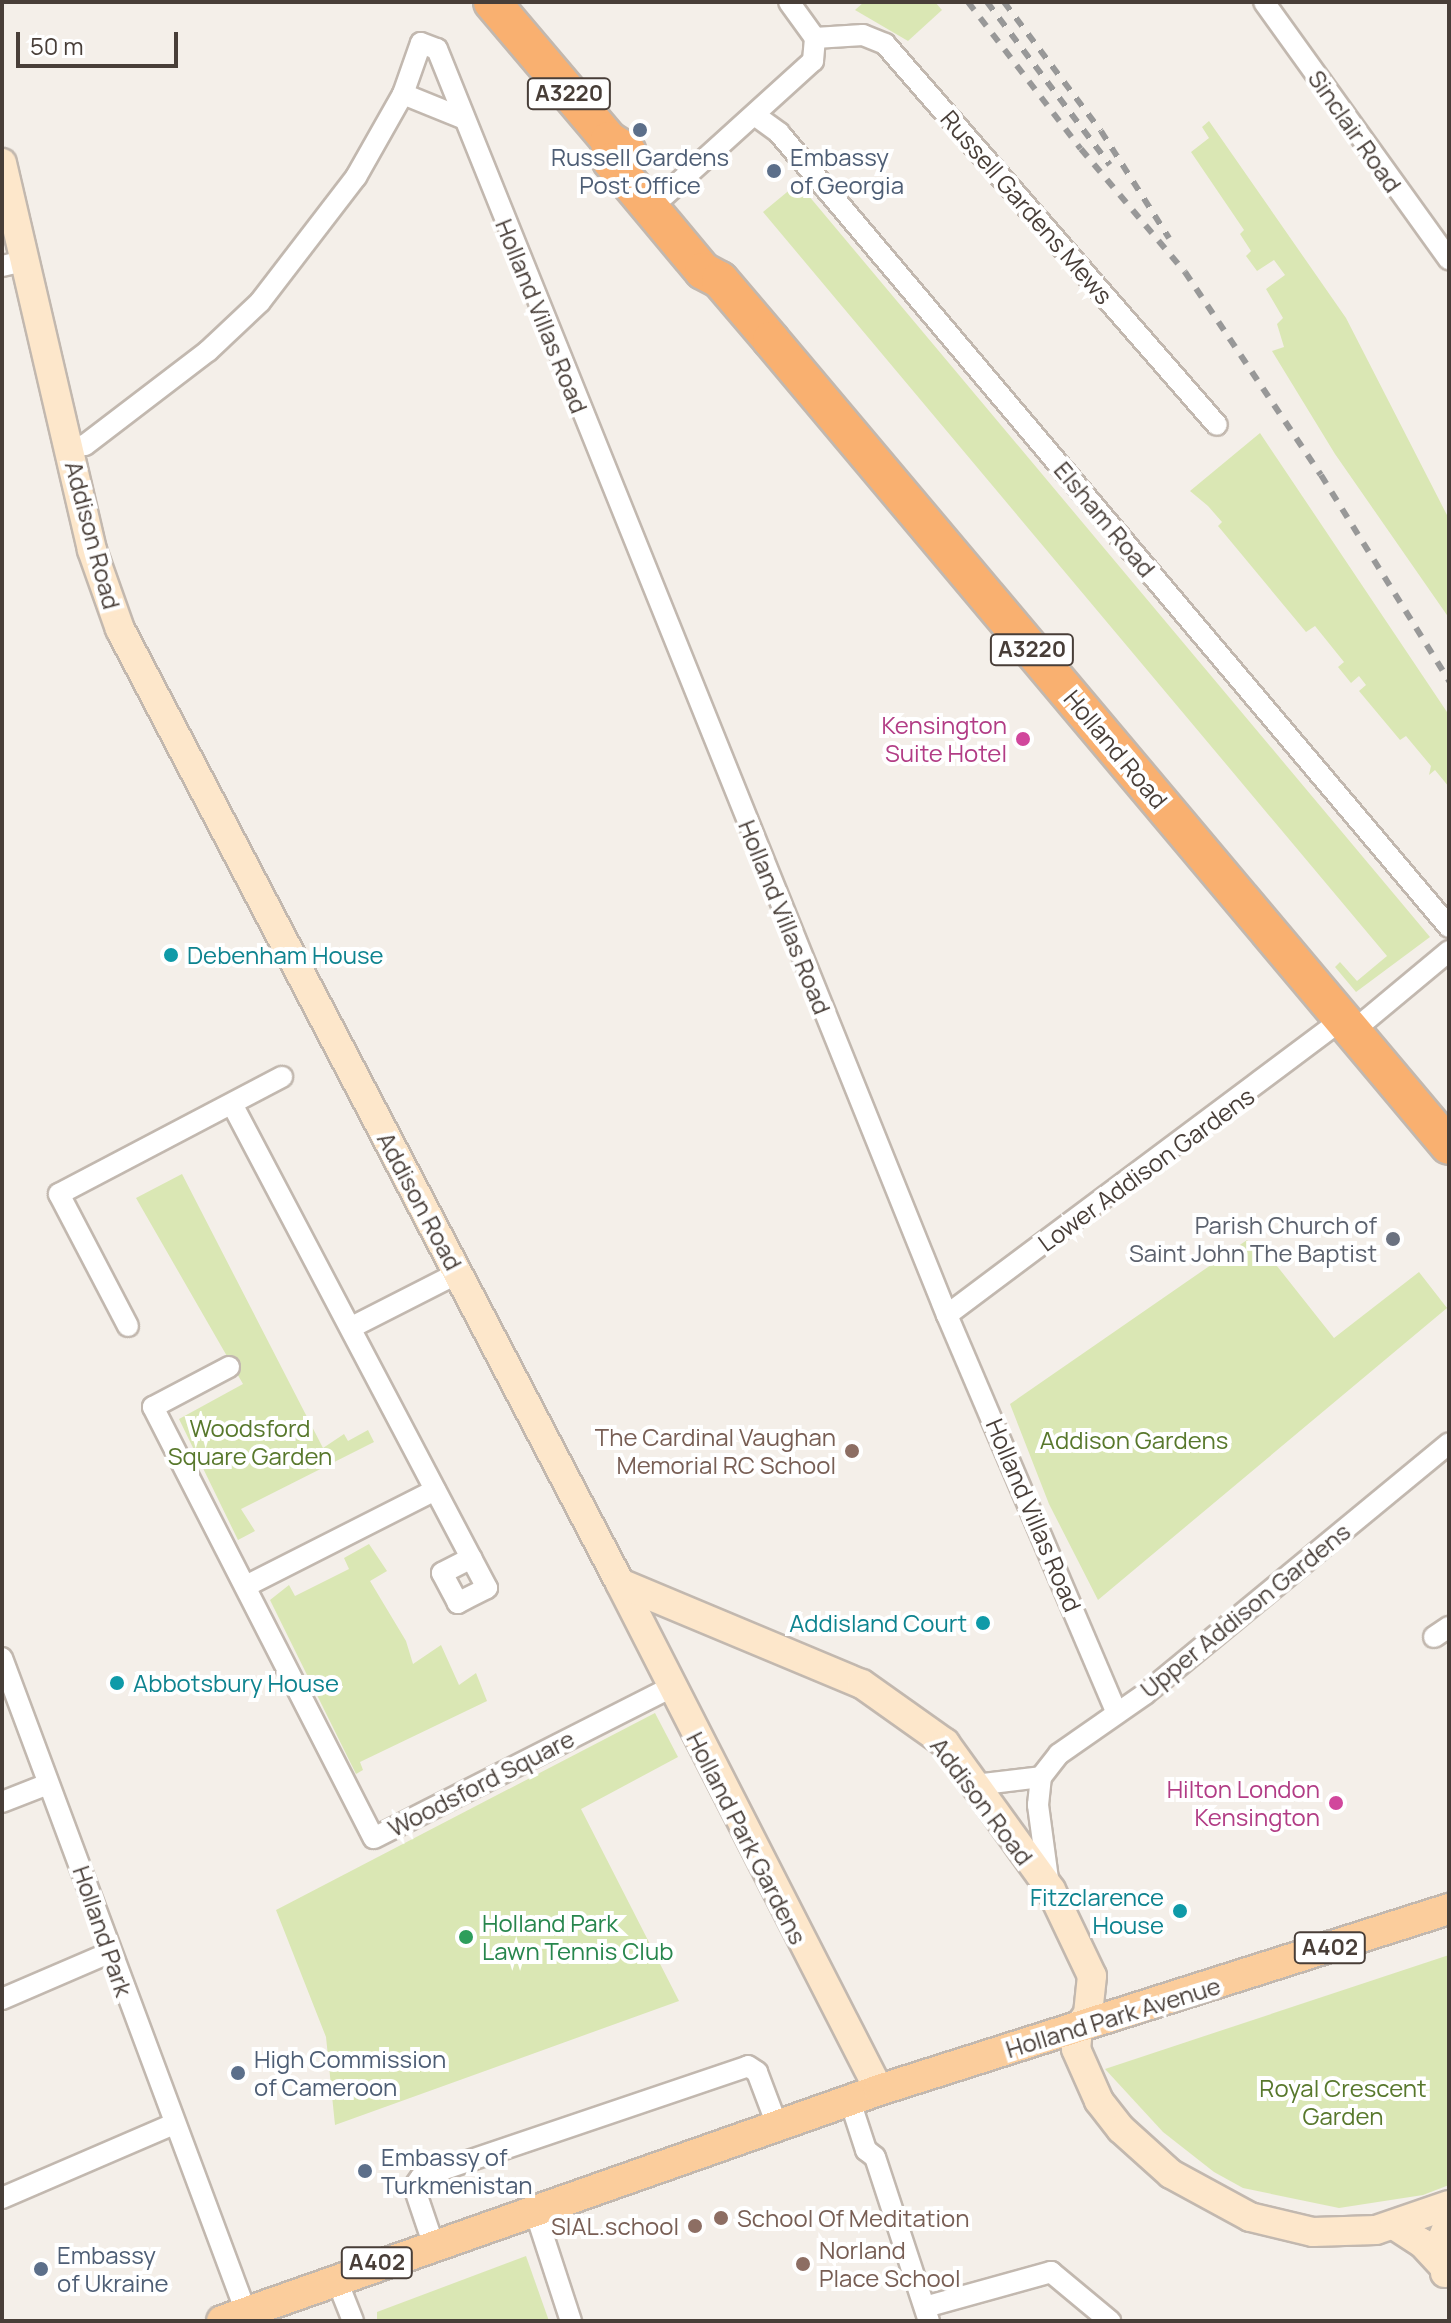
<!DOCTYPE html>
<html>
<head>
<meta charset="utf-8">
<style>
	body { margin:0 }
	#map { position:relative; width:1451px; height:2323px; overflow:hidden; background:#f4efe9; font-family:Manrope,sans-serif }
	div>[style] { position:absolute }
	[style*='--x'] { left:calc(var(--x)*1px); top:calc(var(--y)*1px); width:calc(var(--w)*1px); rotate:calc(var(--a)*1deg) }
	.green>* { inset:0; background:#dae7b4 }
	.roads { filter:drop-shadow(2px 0 #c2b8af) drop-shadow(-2px 0 #c2b8af) drop-shadow(0 2px #c2b8af) drop-shadow(0 -2px #c2b8af) }
	.street>* { height:20px; margin:-10px; padding:0 10px; transform-origin:10px; border-radius:10px; background:#fff }
	.secondary>* { height:28px; margin:-14px; padding:0 14px; transform-origin:14px; border-radius:14px; background:#fde7cb }
	.primary>* { height:30px; margin:-15px; padding:0 15px; transform-origin:15px; border-radius:15px; background:#fbcd9c }
	.highway>* { height:36px; margin:-18px; padding:0 18px; transform-origin:18px; border-radius:18px; background:#f9b070 }
	.rail>* { height:6px; margin-top:-3px; transform-origin:0; background:repeating-linear-gradient(90deg,#989898 0 10px,transparent 0 20px) }
	.dots>* { width:22px; height:22px; translate:-50% -50%; box-sizing:border-box; border:4px solid #fff; border-radius:50% }
	span { translate:-50% -50%; white-space:nowrap; text-align:center; line-height:1.15; -webkit-text-stroke:8px #fff; paint-order:stroke }
	.shield-label span { padding:2px 6px; background:#fff; border:2px solid; border-radius:6px; -webkit-text-stroke-width:0 }
	.shield-label { font-size:22px; color:#483e38; font-weight:700 }
	.street-label { font-size:24px; color:#483e38 }
	.service-label { font-size:24px; color:#4e5e75 }
	.left { translate:0 -50%; text-align:left }
	.hotel-label { font-size:24px; color:#b23c85 }
	.right { translate:-100% -50%; text-align:right }
	.culture-label { font-size:24px; color:#0d838f }
	.worship-label { font-size:24px; color:#5b616d }
	.park-label { font-size:24px; color:#58782c }
	.education-label { font-size:24px; color:#785e54 }
	.leisure-label { font-size:24px; color:#27864d }
	.frame { position:absolute; inset:0; border:4px solid #483e38; pointer-events:none }
	.scale { position:absolute; left:16px; top:32px; width:162px; height:36px; box-sizing:border-box; border:4px solid #483e38; border-top:0; padding-left:10px; font-size:24px; line-height:28px; white-space:nowrap; color:#483e38; -webkit-text-stroke:6px #fff; paint-order:stroke }
</style>
</head>
<body>
<div id="map">
	<div class="green">
		<div style="clip-path:polygon(864px 2px,935px 2px,942px 10px,908px 41px,855px 10px)"></div>
		<div style="clip-path:polygon(1209px 121px,1346px 318px,1449px 519px,1449px 618px,1335px 454px,1272px 351px,1284px 347px,1277px 324px,1283px 318px,1266px 289px,1285px 275px,1274px 260px,1257px 271px,1246px 256px,1251px 251px,1240px 234px,1244px 230px,1191px 152px,1209px 138px,1202px 127px)"></div>
		<div style="clip-path:polygon(798px 183px,1430px 937px,1356px 992px,1335px 967px,1340px 962px,1357px 981px,1387px 956px,763px 212px)"></div>
		<div style="clip-path:polygon(1260px 433px,1449px 715px,1449px 787px,1435px 770px,1429px 775px,1431px 766px,1406px 736px,1400px 740px,1359px 691px,1366px 685px,1359px 676px,1351px 683px,1338px 667px,1344px 662px,1315px 626px,1306px 632px,1218px 526px,1222px 522px,1208px 506px,1190px 491px)"></div>
		<div style="clip-path:polygon(182px 1174px,323px 1448px,344px 1434px,348px 1441px,368px 1430px,374px 1442px,241px 1509px,255px 1531px,238px 1540px,179px 1419px,243px 1384px,136px 1198px)"></div>
		<div style="clip-path:polygon(1247px 1240px,1252px 1246px,1258px 1242px,1334px 1338px,1419px 1272px,1447px 1308px,1098px 1600px,1049px 1504px,1010px 1404px)"></div>
		<div style="clip-path:polygon(369px 1544px,387px 1571px,370px 1581px,406px 1641px,413px 1664px,441px 1645px,459px 1685px,476px 1673px,487px 1701px,360px 1762px,363px 1770px,356px 1774px,270px 1600px,289px 1585px,295px 1596px,349px 1569px,344px 1558px)"></div>
		<div style="clip-path:polygon(655px 1713px,678px 1757px,581px 1809px,679px 2001px,335px 2125px,326px 2037px,276px 1910px)"></div>
		<div style="clip-path:polygon(1449px 1955px,1449px 2185px,1423px 2195px,1339px 2208px,1243px 2188px,1214px 2172px,1163px 2132px,1105px 2069px)"></div>
		<div style="clip-path:polygon(526px 2256px,549px 2321px,377px 2321px,377px 2312px)"></div>
	</div>
	<div class="roads">
		<div class="street">
			<div style="--x:1264;--y:2;--w:317;--a:54.3"></div>
			<div style="--x:815;--y:38;--w:48;--a:-3.6"></div>
			<div style="--x:863;--y:35;--w:24;--a:22"></div>
			<div style="--x:885;--y:44;--w:505;--a:48.93"></div>
			<div style="--x:403;--y:94;--w:64;--a:22.1"></div>
			<div style="--x:756;--y:116;--w:29;--a:36"></div>
			<div style="--x:779;--y:133;--w:1039;--a:49.84"></div>
			<div style="--x:665;--y:195;--w:200;--a:-42.2"></div>
			<div style="--x:813;--y:61;--w:23;--a:-85"></div>
			<div style="--x:815;--y:38;--w:44;--a:-125.8"></div>
			<div style="--x:2;--y:266;--w:23;--a:-13"></div>
			<div style="--x:69;--y:448;--w:16;--a:-11"></div>
			<div style="--x:85;--y:445;--w:155;--a:-37.4"></div>
			<div style="--x:208;--y:351;--w:71;--a:-43.3"></div>
			<div style="--x:260;--y:302;--w:158;--a:-52.5"></div>
			<div style="--x:356;--y:177;--w:95;--a:-60.5"></div>
			<div style="--x:403;--y:94;--w:54;--a:-70.6"></div>
			<div style="--x:421;--y:43;--w:17;--a:21"></div>
			<div style="--x:437;--y:49;--w:1365;--a:68.06"></div>
			<div style="--x:947;--y:1315;--w:431;--a:66.9"></div>
			<div style="--x:1353;--y:1031;--w:125;--a:-39.8"></div>
			<div style="--x:232;--y:1104;--w:547;--a:62.22"></div>
			<div style="--x:487;--y:1588;--w:33;--a:153"></div>
			<div style="--x:458;--y:1603;--w:34;--a:-118"></div>
			<div style="--x:442;--y:1573;--w:33;--a:-27"></div>
			<div style="--x:947;--y:1315;--w:494;--a:-36.8"></div>
			<div style="--x:128;--y:1326;--w:149;--a:-117.6"></div>
			<div style="--x:59;--y:1194;--w:252;--a:-27.7"></div>
			<div style="--x:352;--y:1327;--w:119;--a:-27"></div>
			<div style="--x:229;--y:1367;--w:86;--a:152.2"></div>
			<div style="--x:153;--y:1407;--w:484;--a:62.9"></div>
			<div style="--x:374;--y:1838;--w:332;--a:-26.9"></div>
			<div style="--x:246;--y:1586;--w:212;--a:-26.9"></div>
			<div style="--x:1434;--y:1637;--w:18;--a:-34"></div>
			<div style="--x:2;--y:1658;--w:698;--a:69.54"></div>
			<div style="--x:975;--y:1785;--w:66;--a:-6.9"></div>
			<div style="--x:2;--y:1802;--w:49;--a:-21.4"></div>
			<div style="--x:1048;--y:1879;--w:75;--a:-97.7"></div>
			<div style="--x:1038;--y:1805;--w:28;--a:-84"></div>
			<div style="--x:1041;--y:1777;--w:29;--a:-52"></div>
			<div style="--x:1059;--y:1754;--w:105;--a:-34.9"></div>
			<div style="--x:1145;--y:1694;--w:394;--a:-39.5"></div>
			<div style="--x:2;--y:1999;--w:116;--a:-23.3"></div>
			<div style="--x:850;--y:2101;--w:52;--a:71.9"></div>
			<div style="--x:866;--y:2150;--w:11;--a:38"></div>
			<div style="--x:875;--y:2157;--w:173;--a:71.8"></div>
			<div style="--x:2;--y:2198;--w:187;--a:-23.3"></div>
			<div style="--x:534;--y:2208;--w:119;--a:71.9"></div>
			<div style="--x:433;--y:2243;--w:59;--a:-108.7"></div>
			<div style="--x:414;--y:2187;--w:12;--a:-55"></div>
			<div style="--x:421;--y:2177;--w:345;--a:-18.7"></div>
			<div style="--x:748;--y:2066;--w:11;--a:34"></div>
			<div style="--x:757;--y:2072;--w:57;--a:69.3"></div>
			<div style="--x:336;--y:2278;--w:46;--a:68.4"></div>
			<div style="--x:925;--y:2307;--w:131;--a:-15.5"></div>
			<div style="--x:1051;--y:2272;--w:77;--a:39.7"></div>
		</div>
		<div class="secondary">
			<div style="--x:2;--y:163;--w:397;--a:76.9"></div>
			<div style="--x:92;--y:550;--w:84;--a:70.5"></div>
			<div style="--x:120;--y:629;--w:1077;--a:62.34"></div>
			<div style="--x:620;--y:1583;--w:569;--a:62.94"></div>
			<div style="--x:620;--y:1583;--w:262;--a:22.7"></div>
			<div style="--x:862;--y:1684;--w:102;--a:35.4"></div>
			<div style="--x:945;--y:1743;--w:181;--a:54.2"></div>
			<div style="--x:1051;--y:1890;--w:95;--a:64.5"></div>
			<div style="--x:1092;--y:1976;--w:38;--a:96"></div>
			<div style="--x:1088;--y:2014;--w:17;--a:126"></div>
			<div style="--x:1078;--y:2028;--w:21;--a:95"></div>
			<div style="--x:1076;--y:2049;--w:57;--a:66.1"></div>
			<div style="--x:1099;--y:2101;--w:36;--a:52"></div>
			<div style="--x:1121;--y:2129;--w:67;--a:42"></div>
			<div style="--x:1171;--y:2174;--w:90;--a:28.6"></div>
			<div style="--x:1250;--y:2217;--w:65;--a:13.4"></div>
			<div style="--x:1313;--y:2232;--w:63;--a:-1.8"></div>
			<div style="--x:1376;--y:2230;--w:77;--a:-18.9"></div>
			<div style="--x:1394;--y:2225;--w:33;--a:33"></div>
			<div style="--x:1422;--y:2243;--w:33;--a:47"></div>
			<div style="--x:1445;--y:2273;--w:36;--a:-93"></div>
			<div style="--x:1443;--y:2237;--w:16;--a:-68"></div>
		</div>
		<div class="primary">
			<div style="--x:222;--y:2321;--w:696;--a:-19.37"></div>
			<div style="--x:879;--y:2090;--w:598;--a:-17.62"></div>
		</div>
		<div class="highway">
			<div style="--x:492;--y:2;--w:181;--a:49.7"></div>
			<div style="--x:609;--y:140;--w:22;--a:32"></div>
			<div style="--x:609;--y:140;--w:21;--a:85"></div>
			<div style="--x:611;--y:161;--w:143;--a:50.1"></div>
			<div style="--x:703;--y:271;--w:19;--a:28"></div>
			<div style="--x:720;--y:280;--w:79;--a:49.6"></div>
			<div style="--x:771;--y:340;--w:1053;--a:49.93"></div>
		</div>
	</div>
	<div class="rail">
		<div style="--x:968;--y:2;--w:185;--a:52.5"></div>
		<div style="--x:1081;--y:149;--w:161;--a:49.8"></div>
		<div style="--x:1185;--y:272;--w:244;--a:56.2"></div>
		<div style="--x:1321;--y:475;--w:243;--a:58.1"></div>
		<div style="--x:987;--y:2;--w:204;--a:53"></div>
		<div style="--x:1004;--y:2;--w:161;--a:53.1"></div>
		<div style="--x:1101;--y:131;--w:127;--a:57.6"></div>
	</div>
	<div class="dots">
		<div style="left:640px;top:130px;background:#5c6f8a"></div>
		<div style="left:774px;top:171px;background:#5c6f8a"></div>
		<div style="left:1023px;top:739px;background:#d1479c"></div>
		<div style="left:171px;top:955px;background:#0f9aa8"></div>
		<div style="left:1393px;top:1239px;background:#6b7280"></div>
		<div style="left:852px;top:1451px;background:#8d6e63"></div>
		<div style="left:983px;top:1623px;background:#0f9aa8"></div>
		<div style="left:117px;top:1683px;background:#0f9aa8"></div>
		<div style="left:1336px;top:1803px;background:#d1479c"></div>
		<div style="left:1180px;top:1911px;background:#0f9aa8"></div>
		<div style="left:466px;top:1937px;background:#2e9e5b"></div>
		<div style="left:238px;top:2073px;background:#5c6f8a"></div>
		<div style="left:365px;top:2171px;background:#5c6f8a"></div>
		<div style="left:721px;top:2218px;background:#8d6e63"></div>
		<div style="left:695px;top:2226px;background:#8d6e63"></div>
		<div style="left:803px;top:2264px;background:#8d6e63"></div>
		<div style="left:41px;top:2269px;background:#5c6f8a"></div>
	</div>
	<div class="shield-label">
		<span style="left:569px;top:94px">A3220</span>
		<span style="left:1032px;top:650px">A3220</span>
		<span style="left:1330px;top:1948px">A402</span>
		<span style="left:377px;top:2263px">A402</span>
	</div>
	<div class="street-label">
		<span style="left:1355px;top:131px;rotate:55deg">Sinclair Road</span>
		<span style="left:1027px;top:207px;rotate:49deg">Russell Gardens Mews</span>
		<span style="left:542px;top:316px;rotate:68deg">Holland Villas Road</span>
		<span style="left:1105px;top:519px;rotate:50deg">Elsham Road</span>
		<span style="left:93px;top:535px;rotate:75deg">Addison Road</span>
		<span style="left:1116px;top:749px;rotate:50deg">Holland Road</span>
		<span style="left:785px;top:917px;rotate:68deg">Holland Villas Road</span>
		<span style="left:1146px;top:1169px;rotate:-36deg">Lower Addison Gardens</span>
		<span style="left:420px;top:1201px;rotate:62deg">Addison Road</span>
		<span style="left:1034px;top:1515px;rotate:67deg">Holland Villas Road</span>
		<span style="left:1245px;top:1610px;rotate:-39deg">Upper Addison Gardens</span>
		<span style="left:481px;top:1783px;rotate:-27deg">Woodsford Square</span>
		<span style="left:982px;top:1801px;rotate:53deg">Addison Road</span>
		<span style="left:747px;top:1838px;rotate:63deg">Holland Park Gardens</span>
		<span style="left:103px;top:1931px;rotate:71deg">Holland Park</span>
		<span style="left:1113px;top:2017px;rotate:-17deg">Holland Park Avenue</span>
	</div>
	<div class="service-label">
		<span style="left:640px;top:171px">Russell Gardens<br>Post Office</span>
		<span class="left" style="left:790px;top:171px">Embassy<br>of Georgia</span>
		<span class="left" style="left:254px;top:2073px">High Commission<br>of Cameroon</span>
		<span class="left" style="left:381px;top:2171px">Embassy of<br>Turkmenistan</span>
		<span class="left" style="left:57px;top:2269px">Embassy<br>of Ukraine</span>
	</div>
	<div class="hotel-label">
		<span class="right" style="left:1007px;top:739px">Kensington<br>Suite Hotel</span>
		<span class="right" style="left:1320px;top:1803px">Hilton London<br>Kensington</span>
	</div>
	<div class="culture-label">
		<span class="left" style="left:187px;top:955px">Debenham House</span>
		<span class="right" style="left:967px;top:1623px">Addisland Court</span>
		<span class="left" style="left:133px;top:1683px">Abbotsbury House</span>
		<span class="right" style="left:1164px;top:1911px">Fitzclarence<br>House</span>
	</div>
	<div class="worship-label">
		<span class="right" style="left:1377px;top:1239px">Parish Church of<br>Saint John The Baptist</span>
	</div>
	<div class="park-label">
		<span style="left:250px;top:1442px">Woodsford<br>Square Garden</span>
		<span style="left:1134px;top:1440px">Addison Gardens</span>
		<span style="left:1343px;top:2102px">Royal Crescent<br>Garden</span>
	</div>
	<div class="education-label">
		<span class="right" style="left:836px;top:1451px">The Cardinal Vaughan<br>Memorial RC School</span>
		<span class="left" style="left:737px;top:2218px">School Of Meditation</span>
		<span class="right" style="left:679px;top:2226px">SIAL.school</span>
		<span class="left" style="left:819px;top:2264px">Norland<br>Place School</span>
	</div>
	<div class="leisure-label">
		<span class="left" style="left:482px;top:1937px">Holland Park<br>Lawn Tennis Club</span>
	</div>
	<div class="frame"></div>
	<div class="scale">50 m</div>
</div>
</body>
</html>
